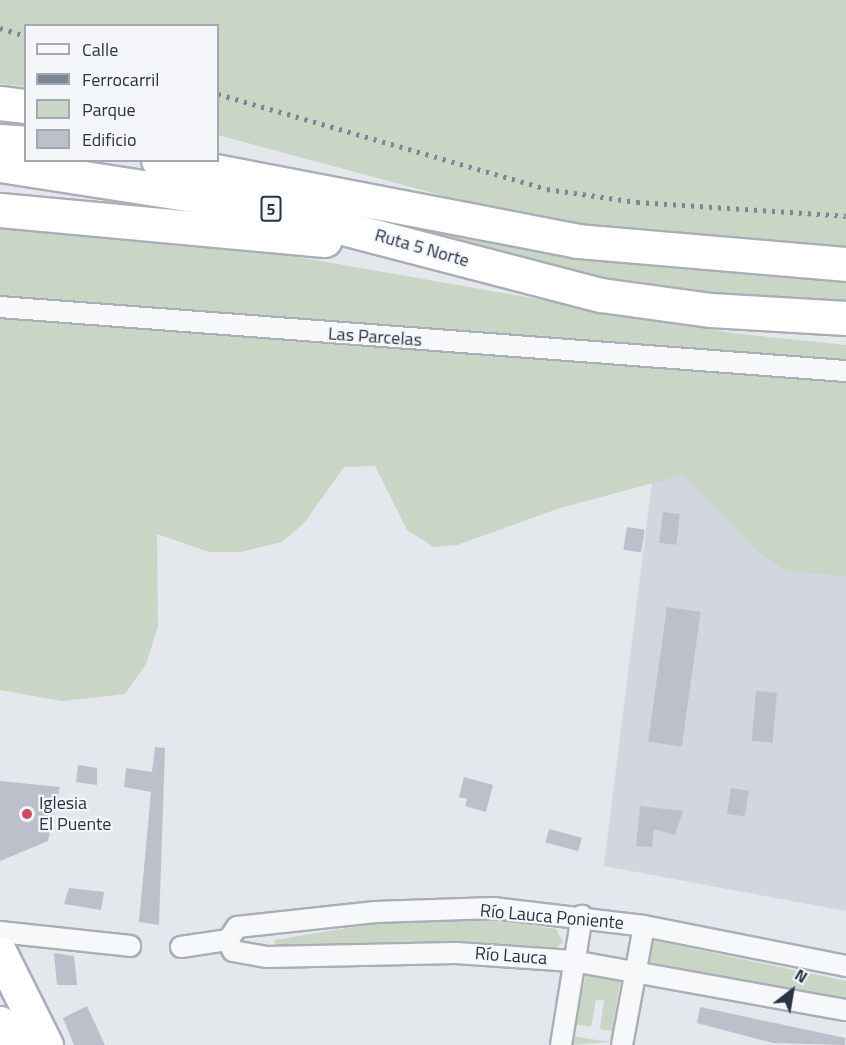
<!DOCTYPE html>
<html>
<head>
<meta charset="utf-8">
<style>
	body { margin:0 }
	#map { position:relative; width:846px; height:1045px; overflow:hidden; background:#e4e7ec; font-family:"Titillium Web",sans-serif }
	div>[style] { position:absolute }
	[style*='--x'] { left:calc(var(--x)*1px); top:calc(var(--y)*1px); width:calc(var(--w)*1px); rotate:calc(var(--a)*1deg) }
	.built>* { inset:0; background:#d2d6de }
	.green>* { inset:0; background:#c9d6c5 }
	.building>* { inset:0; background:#bbc0ca; transform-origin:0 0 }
	.roads { filter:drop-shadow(2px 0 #a9aeb7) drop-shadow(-2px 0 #a9aeb7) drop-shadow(0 2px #a9aeb7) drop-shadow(0 -2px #a9aeb7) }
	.street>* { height:20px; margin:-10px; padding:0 10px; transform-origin:10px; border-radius:10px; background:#f7f8fa }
	.highway>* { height:33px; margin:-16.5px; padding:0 16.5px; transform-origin:16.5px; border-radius:16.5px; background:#fff }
	.rail>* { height:4.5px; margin-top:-2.25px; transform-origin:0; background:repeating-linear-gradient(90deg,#7d8696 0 3px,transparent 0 9px) }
	.dots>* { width:16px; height:16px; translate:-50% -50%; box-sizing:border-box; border:3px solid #f4f6f9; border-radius:50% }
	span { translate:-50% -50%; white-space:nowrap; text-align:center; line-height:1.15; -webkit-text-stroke:4.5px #f4f6f9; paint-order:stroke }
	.shield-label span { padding:2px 4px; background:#f4f6f9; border:2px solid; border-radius:4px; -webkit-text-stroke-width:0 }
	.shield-label { font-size:16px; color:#2b3445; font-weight:700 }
	.street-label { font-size:18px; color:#2b3445 }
	.poi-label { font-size:18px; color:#2b3445 }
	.left { translate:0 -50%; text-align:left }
	.legend { position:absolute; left:24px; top:24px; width:195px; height:138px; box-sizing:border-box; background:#f4f6f9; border:2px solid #a4a8b1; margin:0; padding:8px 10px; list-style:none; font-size:18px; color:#2b3445 }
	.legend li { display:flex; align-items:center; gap:12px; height:30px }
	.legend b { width:30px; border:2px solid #a4a8b1 }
	.north { position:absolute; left:762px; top:961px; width:60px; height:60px; -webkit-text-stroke:4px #f4f6f9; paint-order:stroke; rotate:31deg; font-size:16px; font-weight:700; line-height:24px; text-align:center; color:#2b3445 }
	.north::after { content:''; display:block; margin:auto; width:21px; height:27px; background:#2b3445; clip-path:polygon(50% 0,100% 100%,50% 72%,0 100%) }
</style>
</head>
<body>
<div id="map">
	<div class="built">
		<div style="clip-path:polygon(666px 370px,846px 382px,846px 911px,604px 866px)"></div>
	</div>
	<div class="green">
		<div style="clip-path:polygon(0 0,846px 0,846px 247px,622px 232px,466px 202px,218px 135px,218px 26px,26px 26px,25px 86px,0 84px)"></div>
		<div style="clip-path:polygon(254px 188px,846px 276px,846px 306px,650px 292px)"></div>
		<div style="clip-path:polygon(0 225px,275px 253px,732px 333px,846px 345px,846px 576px,787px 571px,758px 552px,683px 475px,560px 508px,457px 545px,434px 547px,407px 530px,375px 466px,344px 467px,304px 523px,282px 542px,241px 552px,209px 552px,157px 534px,158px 627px,146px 664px,125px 694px,62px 701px,0 690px)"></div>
		<div style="clip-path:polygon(483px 918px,556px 929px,563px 942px,553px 950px,457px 942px,276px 947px,275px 940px,395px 920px)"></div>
		<div style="clip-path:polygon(656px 941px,846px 981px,846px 1005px,655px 965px,647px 960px,647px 947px)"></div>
		<div style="clip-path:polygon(586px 973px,614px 976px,620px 982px,612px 1031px,600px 1029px,604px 1000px,596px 1000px,591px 1027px,575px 1024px)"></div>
		<div style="clip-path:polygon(571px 1036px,610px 1042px,570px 1045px)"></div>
	</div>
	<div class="building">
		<div style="left:663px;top:512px;width:17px;height:31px;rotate:7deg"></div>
		<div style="left:627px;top:527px;width:18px;height:23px;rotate:9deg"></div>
		<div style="left:667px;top:607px;width:34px;height:136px;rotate:8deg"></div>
		<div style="left:756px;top:691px;width:21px;height:50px;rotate:5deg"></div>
		<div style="clip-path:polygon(155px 747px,165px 748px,159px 925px,139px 922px,151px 792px,124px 787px,126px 768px,152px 772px)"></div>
		<div style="clip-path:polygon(78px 765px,97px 768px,97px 785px,76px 782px)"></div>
		<div style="clip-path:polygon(464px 777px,493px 785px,486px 812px,465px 806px,467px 799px,459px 797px)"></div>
		<div style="clip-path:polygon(0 781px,60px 787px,48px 841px,0 861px)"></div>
		<div style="left:731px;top:788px;width:18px;height:26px;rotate:9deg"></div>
		<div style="clip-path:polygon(640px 806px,683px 811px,675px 835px,654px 829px,652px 847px,636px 846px)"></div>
		<div style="left:549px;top:829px;width:34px;height:14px;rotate:15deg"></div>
		<div style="clip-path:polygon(69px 888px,104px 892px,101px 910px,64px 904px)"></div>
		<div style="clip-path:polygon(54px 953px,74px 956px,77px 985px,57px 985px)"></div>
		<div style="clip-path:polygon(87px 1006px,105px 1045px,74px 1045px,63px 1018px)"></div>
		<div style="clip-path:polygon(700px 1007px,845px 1038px,845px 1045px,773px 1043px,697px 1023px)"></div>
	</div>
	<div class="roads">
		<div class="street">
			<div style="--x:0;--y:307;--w:848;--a:4.33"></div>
			<div style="--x:0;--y:932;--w:131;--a:6.1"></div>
			<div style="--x:228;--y:940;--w:16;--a:-55"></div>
			<div style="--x:237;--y:927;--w:139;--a:-6.2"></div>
			<div style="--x:375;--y:912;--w:119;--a:-1.9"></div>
			<div style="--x:494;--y:908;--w:151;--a:6.8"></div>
			<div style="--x:644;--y:926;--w:206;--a:11.2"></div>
			<div style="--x:228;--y:940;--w:12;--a:66"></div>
			<div style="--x:233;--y:951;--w:35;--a:10"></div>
			<div style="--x:267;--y:957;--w:189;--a:-1.2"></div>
			<div style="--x:456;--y:953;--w:117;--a:3.9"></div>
			<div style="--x:573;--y:961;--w:277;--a:10.2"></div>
			<div style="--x:181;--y:947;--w:48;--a:-8.5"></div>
			<div style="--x:561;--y:1045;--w:131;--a:-80.8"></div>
			<div style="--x:622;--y:1045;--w:121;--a:-79.5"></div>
		</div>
		<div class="highway">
			<div style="--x:0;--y:103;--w:26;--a:7"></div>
			<div style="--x:0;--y:141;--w:26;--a:4"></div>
			<div style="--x:158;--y:160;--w:428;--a:10.9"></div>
			<div style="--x:578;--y:241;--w:269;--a:4.9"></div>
			<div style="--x:0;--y:165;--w:254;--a:8.8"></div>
			<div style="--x:251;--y:204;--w:362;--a:14.6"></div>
			<div style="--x:601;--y:295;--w:111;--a:7.8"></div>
			<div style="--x:711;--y:310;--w:135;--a:3.4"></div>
			<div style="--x:0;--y:210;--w:326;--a:5.3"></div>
			<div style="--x:0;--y:953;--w:103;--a:63.4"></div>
			<div style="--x:0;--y:1023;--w:25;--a:63"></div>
		</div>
	</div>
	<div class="rail">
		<div style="--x:0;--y:28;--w:27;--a:17"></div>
		<div style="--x:218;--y:94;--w:342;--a:16.1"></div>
		<div style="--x:547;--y:189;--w:91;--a:8.2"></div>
		<div style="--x:637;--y:202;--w:209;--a:3.8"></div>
	</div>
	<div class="dots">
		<div style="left:27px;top:814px;background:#d1495b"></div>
	</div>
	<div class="shield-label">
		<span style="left:271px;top:209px">5</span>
	</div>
	<div class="street-label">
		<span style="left:422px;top:248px;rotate:16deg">Ruta 5 Norte</span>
		<span style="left:375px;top:337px;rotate:4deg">Las Parcelas</span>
		<span style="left:552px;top:917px;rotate:5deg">Río Lauca Poniente</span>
		<span style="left:511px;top:956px;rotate:4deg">Río Lauca</span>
	</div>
	<div class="poi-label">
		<span class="left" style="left:39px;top:814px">Iglesia<br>El Puente</span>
	</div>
	<ul class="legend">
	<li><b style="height:8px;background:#f7f8fa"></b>Calle</li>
	<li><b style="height:8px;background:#7d8696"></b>Ferrocarril</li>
	<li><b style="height:16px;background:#c9d6c5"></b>Parque</li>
	<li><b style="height:16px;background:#bbc0ca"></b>Edificio</li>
	</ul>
	<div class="north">N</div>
</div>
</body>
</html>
